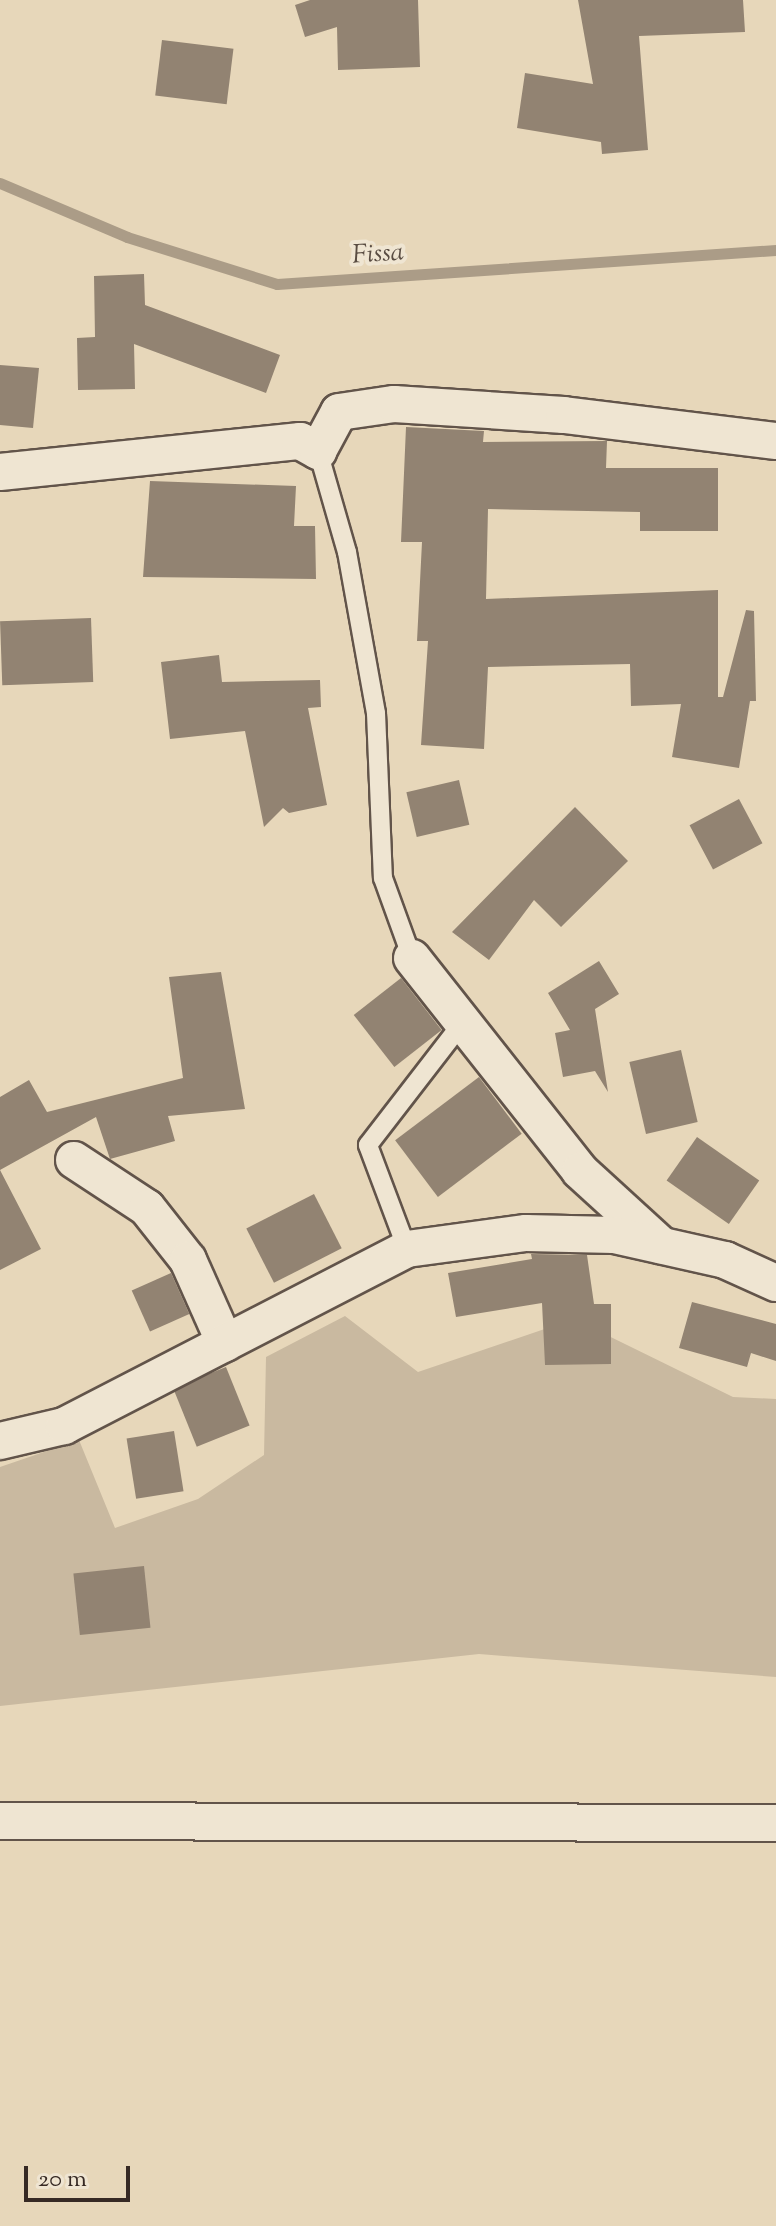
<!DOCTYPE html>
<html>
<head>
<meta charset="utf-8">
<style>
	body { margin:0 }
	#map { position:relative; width:776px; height:2226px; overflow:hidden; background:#e7d7ba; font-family:"Sorts Mill Goudy",serif }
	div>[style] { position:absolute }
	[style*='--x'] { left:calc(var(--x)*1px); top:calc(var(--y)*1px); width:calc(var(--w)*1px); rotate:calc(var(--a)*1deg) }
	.green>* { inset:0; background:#c9b9a0 }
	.stream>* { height:11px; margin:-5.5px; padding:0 5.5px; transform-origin:5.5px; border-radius:5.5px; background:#ab9c87 }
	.building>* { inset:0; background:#928372; transform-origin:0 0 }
	.roads { filter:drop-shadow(2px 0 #62544a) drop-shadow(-2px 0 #62544a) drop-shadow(0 2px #62544a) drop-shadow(0 -2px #62544a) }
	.lane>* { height:18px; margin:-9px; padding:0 9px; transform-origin:9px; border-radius:9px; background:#efe5d2 }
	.street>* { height:36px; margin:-18px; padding:0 18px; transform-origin:18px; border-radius:18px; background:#efe5d2 }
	span { translate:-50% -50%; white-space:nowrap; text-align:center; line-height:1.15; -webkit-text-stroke:8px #efe5d2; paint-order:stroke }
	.water-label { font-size:26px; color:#594c42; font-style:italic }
	.scale { position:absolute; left:24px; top:2166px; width:106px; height:36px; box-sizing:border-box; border:4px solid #362924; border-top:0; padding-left:10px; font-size:24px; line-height:28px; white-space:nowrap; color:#362924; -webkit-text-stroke:6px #efe5d2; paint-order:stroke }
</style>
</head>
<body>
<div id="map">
	<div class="green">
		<div style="clip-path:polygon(345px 1316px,418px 1372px,574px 1319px,733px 1397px,776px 1399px,776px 1677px,479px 1654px,0 1706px,0 1467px,79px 1440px,115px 1528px,198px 1499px,264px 1455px,266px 1357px)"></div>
	</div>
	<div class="stream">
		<div style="--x:0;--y:183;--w:138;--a:23"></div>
		<div style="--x:127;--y:237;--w:157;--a:17.4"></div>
		<div style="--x:277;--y:284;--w:500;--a:-3.9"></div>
	</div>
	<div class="building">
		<div style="clip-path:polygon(310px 0,418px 0,420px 67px,338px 70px,337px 27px,305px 37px,295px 5px)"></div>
		<div style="clip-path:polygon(578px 0,743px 0,745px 32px,639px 36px,648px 150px,602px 154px,601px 142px,517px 128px,525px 73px,593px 84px)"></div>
		<div style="left:162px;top:40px;width:72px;height:56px;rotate:7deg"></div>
		<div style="clip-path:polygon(144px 274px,145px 305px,280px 355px,266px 393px,134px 344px,135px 389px,78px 390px,77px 338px,95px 337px,94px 276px)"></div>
		<div style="clip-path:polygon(0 365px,39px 368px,33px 428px,0 425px)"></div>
		<div style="clip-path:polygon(406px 427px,484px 431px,483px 442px,607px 441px,606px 468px,718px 468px,718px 531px,640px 531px,640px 512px,488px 509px,486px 599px,718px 590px,718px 697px,723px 697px,746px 610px,754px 611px,756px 701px,750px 701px,739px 768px,672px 757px,681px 704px,631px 706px,630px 664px,488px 667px,484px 749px,421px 745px,428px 641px,417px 641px,422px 542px,401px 542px)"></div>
		<div style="clip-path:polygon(150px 481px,296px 486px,294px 526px,315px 526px,316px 579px,143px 577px)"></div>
		<div style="left:91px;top:618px;width:64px;height:91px;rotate:88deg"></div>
		<div style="clip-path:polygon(219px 655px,222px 682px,320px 680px,321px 707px,308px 708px,327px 805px,289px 813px,283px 808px,264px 827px,245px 731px,170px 739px,161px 662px)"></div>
		<div style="left:459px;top:780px;width:46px;height:54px;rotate:77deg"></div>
		<div style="left:739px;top:799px;width:50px;height:56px;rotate:62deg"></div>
		<div style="clip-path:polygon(575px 807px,628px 861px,561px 927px,534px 900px,489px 960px,452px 932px)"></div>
		<div style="clip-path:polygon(599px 961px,619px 994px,595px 1009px,608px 1092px,595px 1071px,563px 1077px,555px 1033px,570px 1030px,548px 993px)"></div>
		<div style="clip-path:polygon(221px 972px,245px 1109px,168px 1116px,175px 1141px,110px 1159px,96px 1117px,0 1170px,41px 1249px,0 1270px,0 1097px,29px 1080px,47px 1112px,183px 1078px,169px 977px)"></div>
		<div style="left:401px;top:978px;width:66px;height:60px;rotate:52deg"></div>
		<div style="left:681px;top:1050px;width:74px;height:53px;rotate:77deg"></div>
		<div style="left:479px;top:1077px;width:71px;height:105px;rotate:53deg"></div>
		<div style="left:697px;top:1137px;width:76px;height:53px;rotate:35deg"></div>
		<div style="left:314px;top:1194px;width:61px;height:76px;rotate:63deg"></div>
		<div style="clip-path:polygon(531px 1254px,587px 1255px,594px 1304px,611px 1304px,611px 1364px,545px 1365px,542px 1303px,456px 1317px,448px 1273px,532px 1259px)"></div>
		<div style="left:171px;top:1273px;width:45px;height:43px;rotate:66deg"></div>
		<div style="clip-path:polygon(692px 1302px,776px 1324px,776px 1361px,751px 1353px,747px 1367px,679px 1348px)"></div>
		<div style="left:226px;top:1367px;width:63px;height:57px;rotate:68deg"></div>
		<div style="left:174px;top:1431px;width:61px;height:48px;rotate:81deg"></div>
		<div style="left:144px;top:1566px;width:62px;height:71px;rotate:84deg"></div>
	</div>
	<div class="roads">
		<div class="lane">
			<div style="--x:318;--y:451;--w:105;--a:74"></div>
			<div style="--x:347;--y:552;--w:164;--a:79.8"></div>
			<div style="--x:376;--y:713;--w:165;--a:87.6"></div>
			<div style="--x:383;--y:878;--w:85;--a:70.1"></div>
			<div style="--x:407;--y:1249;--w:111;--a:-110.6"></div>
			<div style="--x:368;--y:1145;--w:155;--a:-52.3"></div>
		</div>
		<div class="street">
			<div style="--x:0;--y:472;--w:302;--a:-5.9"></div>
			<div style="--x:300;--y:441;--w:21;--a:29"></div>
			<div style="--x:318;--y:451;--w:44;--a:-61.7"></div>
			<div style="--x:339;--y:412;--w:56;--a:-8.3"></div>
			<div style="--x:394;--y:404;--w:170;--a:3.7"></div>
			<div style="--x:564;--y:415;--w:214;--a:7"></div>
			<div style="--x:412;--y:958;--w:271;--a:51.7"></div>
			<div style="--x:580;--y:1171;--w:110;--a:42.4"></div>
			<div style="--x:74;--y:1160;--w:87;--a:33.3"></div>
			<div style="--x:147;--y:1208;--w:66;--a:51.7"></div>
			<div style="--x:188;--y:1260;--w:91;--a:66"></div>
			<div style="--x:0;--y:1441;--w:66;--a:-13.2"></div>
			<div style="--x:64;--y:1426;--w:386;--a:-27.3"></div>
			<div style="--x:407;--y:1249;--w:120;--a:-7.7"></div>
			<div style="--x:526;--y:1233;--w:88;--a:1.3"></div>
			<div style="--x:614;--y:1235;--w:114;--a:12.7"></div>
			<div style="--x:725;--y:1260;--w:56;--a:24.3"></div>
			<div style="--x:0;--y:1821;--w:776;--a:0.15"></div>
		</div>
	</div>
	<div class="water-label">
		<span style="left:378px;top:255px;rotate:-4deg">Fissa</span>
	</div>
	<div class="scale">20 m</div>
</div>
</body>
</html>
